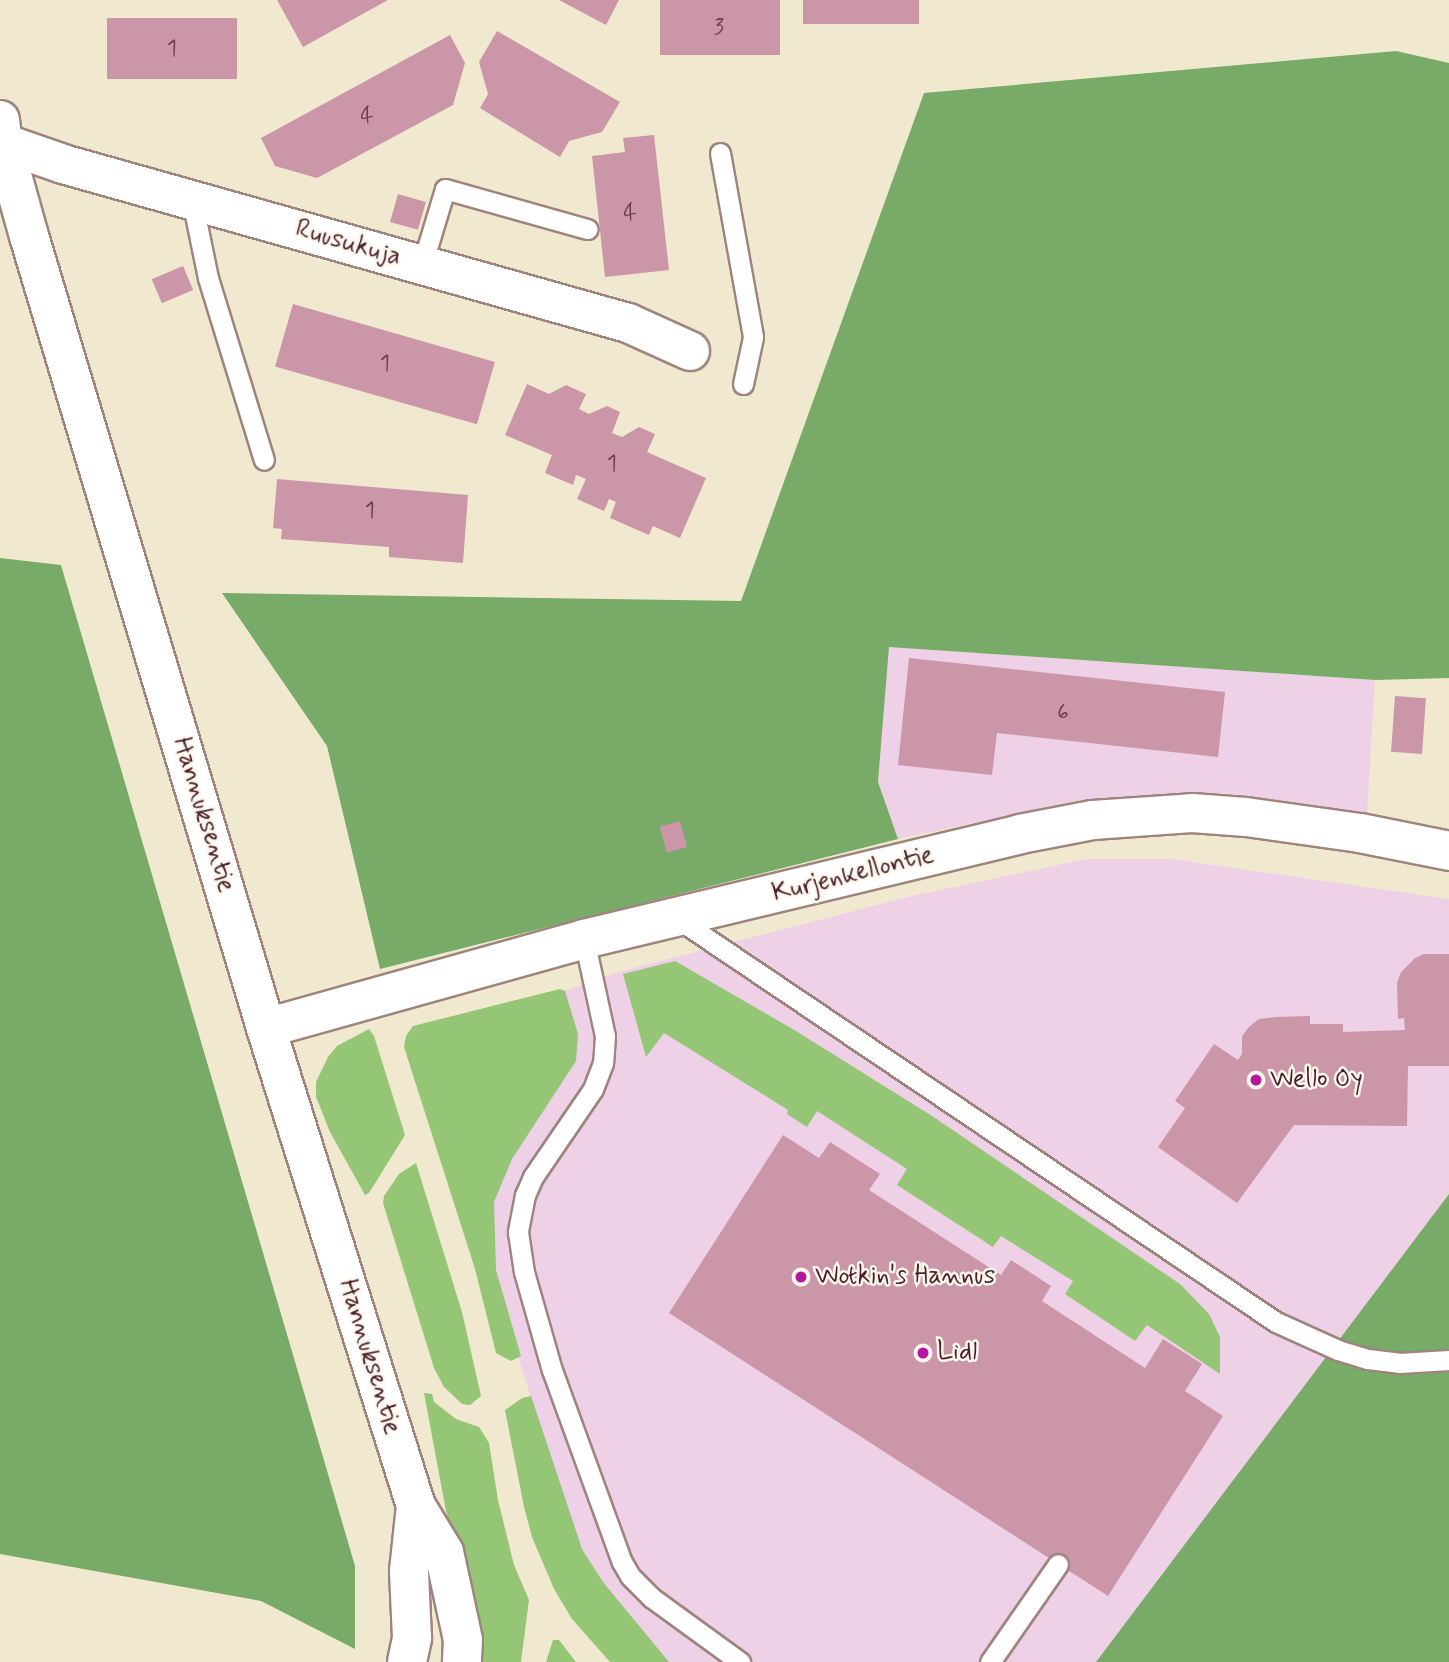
<!DOCTYPE html>
<html>
<head>
<meta charset="utf-8">
<style>
	body { margin:0 }
	#map { position:relative; width:1449px; height:1662px; overflow:hidden; background:#f1e9cf; font-family:Mynerve,sans-serif }
	div>[style] { position:absolute }
	[style*='--x'] { left:calc(var(--x)*1px); top:calc(var(--y)*1px); width:calc(var(--w)*1px); rotate:calc(var(--a)*1deg) }
	.built>* { inset:0; background:#eed0e7 }
	.green>* { inset:0; background:#94c676 }
	.forest>* { inset:0; background:#77ab67 }
	.building>* { inset:0; background:#cb96a8; transform-origin:0 0 }
	.roads { filter:drop-shadow(2px 0 #9e847d) drop-shadow(-2px 0 #9e847d) drop-shadow(0 2px #9e847d) drop-shadow(0 -2px #9e847d) }
	.service>* { height:19px; margin:-9.5px; padding:0 9.5px; transform-origin:9.5px; border-radius:9.5px; background:#fff }
	.minor>* { height:38px; margin:-19px; padding:0 19px; transform-origin:19px; border-radius:19px; background:#fff }
	.tertiary>* { height:38px; margin:-19px; padding:0 19px; transform-origin:19px; border-radius:19px; background:#fff }
	.dots>* { width:19px; height:19px; translate:-50% -50%; box-sizing:border-box; border:4px solid #fbf7ec; border-radius:50% }
	span { translate:-50% -50%; white-space:nowrap; text-align:center; line-height:1.15; -webkit-text-stroke:5px #fbf7ec; paint-order:stroke }
	.number-label { font-size:23px; color:#6a3d4a }
	.number-label span { -webkit-text-stroke-width:0 }
	.street-label { font-size:26px; color:#4a1f2b }
	.poi-label { font-size:26px; color:#4a1f2b }
	.left { translate:0 -50%; text-align:left }
</style>
</head>
<body>
<div id="map">
	<div class="built">
		<div style="clip-path:polygon(889px 647px,1375px 680px,1367px 814px,1225px 793px,1081px 800px,898px 839px,878px 782px)"></div>
		<div style="clip-path:polygon(1086px 859px,1171px 859px,1449px 899px,1449px 1194px,1096px 1662px,669px 1662px,603px 1582px,576px 1539px,418px 1041px,622px 971px,912px 896px)"></div>
	</div>
	<div class="green">
		<div style="clip-path:polygon(675px 961px,796px 1031px,932px 1116px,1180px 1284px,1209px 1314px,1220px 1337px,1220px 1374px,1147px 1325px,1135px 1341px,1065px 1294px,1073px 1281px,1001px 1236px,993px 1247px,897px 1185px,907px 1169px,817px 1111px,807px 1127px,787px 1114px,788px 1110px,664px 1033px,646px 1057px,623px 974px)"></div>
		<div style="clip-path:polygon(560px 989px,565px 991px,578px 1034px,576px 1061px,512px 1159px,494px 1202px,496px 1270px,521px 1356px,511px 1361px,496px 1353px,475px 1269px,404px 1047px,406px 1036px,413px 1026px)"></div>
		<div style="clip-path:polygon(369px 1029px,374px 1036px,405px 1135px,369px 1193px,365px 1195px,330px 1132px,316px 1097px,316px 1082px,328px 1057px,337px 1046px)"></div>
		<div style="clip-path:polygon(416px 1163px,462px 1312px,481px 1396px,470px 1405px,462px 1404px,444px 1387px,434px 1368px,383px 1203px,384px 1196px,399px 1174px)"></div>
		<div style="clip-path:polygon(424px 1393px,432px 1394px,434px 1402px,456px 1419px,479px 1427px,489px 1443px,498px 1500px,514px 1565px,529px 1600px,521px 1662px,480px 1662px,468px 1585px,446px 1511px)"></div>
		<div style="clip-path:polygon(531px 1396px,582px 1549px,603px 1582px,669px 1662px,610px 1662px,572px 1619px,554px 1589px,532px 1537px,524px 1507px,505px 1410px,522px 1398px)"></div>
		<div style="clip-path:polygon(553px 1640px,559px 1640px,576px 1662px,546px 1662px)"></div>
	</div>
	<div class="forest">
		<div style="clip-path:polygon(1396px 51px,1449px 63px,1449px 678px,1375px 680px,889px 647px,878px 782px,898px 839px,380px 969px,327px 746px,222px 593px,741px 601px,924px 93px)"></div>
		<div style="clip-path:polygon(0 558px,61px 565px,355px 1566px,355px 1649px,261px 1601px,0 1554px)"></div>
		<div style="clip-path:polygon(1449px 1194px,1449px 1662px,1096px 1662px)"></div>
	</div>
	<div class="building">
		<div style="clip-path:polygon(277px 0,388px 0,303px 47px)"></div>
		<div style="clip-path:polygon(559px 0,619px 0,606px 25px)"></div>
		<div style="left:660px;top:0;width:120px;height:55px"></div>
		<div style="left:803px;top:0;width:116px;height:24px"></div>
		<div style="left:107px;top:18px;width:130px;height:61px"></div>
		<div style="clip-path:polygon(497px 31px,620px 102px,602px 132px,569px 141px,560px 157px,480px 108px,488px 94px,479px 62px)"></div>
		<div style="clip-path:polygon(450px 35px,465px 63px,453px 105px,317px 178px,275px 166px,261px 138px)"></div>
		<div style="clip-path:polygon(654px 135px,669px 270px,605px 277px,592px 156px,625px 152px,623px 138px)"></div>
		<div style="left:398px;top:194px;width:29px;height:29px;rotate:16deg"></div>
		<div style="left:183px;top:266px;width:26px;height:34px;rotate:67deg"></div>
		<div style="left:293px;top:304px;width:210px;height:65px;rotate:16deg"></div>
		<div style="clip-path:polygon(527px 384px,549px 394px,566px 385px,586px 394px,579px 409px,589px 414px,607px 406px,620px 412px,612px 433px,622px 437px,639px 427px,655px 434px,647px 452px,706px 478px,680px 538px,653px 526px,649px 535px,610px 518px,616px 502px,609px 499px,604px 511px,577px 499px,586px 479px,576px 475px,573px 485px,545px 473px,552px 455px,505px 435px)"></div>
		<div style="clip-path:polygon(277px 479px,468px 495px,463px 563px,389px 557px,389px 547px,281px 539px,282px 529px,273px 528px)"></div>
		<div style="clip-path:polygon(909px 658px,1225px 692px,1218px 757px,997px 733px,992px 775px,898px 765px)"></div>
		<div style="left:1395px;top:696px;width:31px;height:56px;rotate:4deg"></div>
		<div style="left:680px;top:821px;width:27px;height:21px;rotate:75deg"></div>
		<div style="clip-path:polygon(1424px 954px,1449px 954px,1449px 1066px,1408px 1066px,1407px 1126px,1294px 1125px,1237px 1203px,1158px 1147px,1185px 1108px,1175px 1101px,1214px 1044px,1238px 1060px,1242px 1054px,1242px 1036px,1249px 1027px,1259px 1019px,1275px 1017px,1310px 1016px,1310px 1024px,1343px 1024px,1343px 1032px,1405px 1030px,1404px 1018px,1398px 1019px,1397px 983px,1401px 972px,1415px 958px)"></div>
		<div style="clip-path:polygon(783px 1135px,819px 1158px,830px 1142px,880px 1174px,869px 1190px,1001px 1275px,1011px 1260px,1051px 1286px,1042px 1301px,1145px 1368px,1163px 1339px,1202px 1364px,1185px 1391px,1223px 1416px,1108px 1596px,669px 1313px)"></div>
	</div>
	<div class="roads">
		<div class="service">
			<div style="--x:720;--y:153;--w:187;--a:79.8"></div>
			<div style="--x:753;--y:337;--w:48;--a:102"></div>
			<div style="--x:192;--y:200;--w:80;--a:78.4"></div>
			<div style="--x:208;--y:278;--w:190;--a:72.9"></div>
			<div style="--x:422;--y:265;--w:79;--a:-73.2"></div>
			<div style="--x:445;--y:189;--w:148;--a:15.7"></div>
			<div style="--x:678;--y:919;--w:721;--a:33.98"></div>
			<div style="--x:1276;--y:1322;--w:68;--a:24.3"></div>
			<div style="--x:1338;--y:1350;--w:31;--a:17"></div>
			<div style="--x:1368;--y:1359;--w:31;--a:7"></div>
			<div style="--x:1399;--y:1363;--w:50;--a:-3.4"></div>
			<div style="--x:584;--y:939;--w:99;--a:77.8"></div>
			<div style="--x:605;--y:1036;--w:27;--a:94"></div>
			<div style="--x:603;--y:1063;--w:28;--a:111"></div>
			<div style="--x:593;--y:1089;--w:107;--a:124.3"></div>
			<div style="--x:533;--y:1177;--w:20;--a:114"></div>
			<div style="--x:525;--y:1195;--w:38;--a:101"></div>
			<div style="--x:518;--y:1232;--w:40;--a:81.5"></div>
			<div style="--x:524;--y:1272;--w:102;--a:74.1"></div>
			<div style="--x:552;--y:1370;--w:204;--a:70"></div>
			<div style="--x:622;--y:1562;--w:16;--a:60"></div>
			<div style="--x:630;--y:1576;--w:31;--a:45"></div>
			<div style="--x:652;--y:1598;--w:109;--a:36"></div>
			<div style="--x:990;--y:1662;--w:119;--a:-55.2"></div>
		</div>
		<div class="minor">
			<div style="--x:0;--y:142;--w:67;--a:19.2"></div>
			<div style="--x:63;--y:164;--w:587;--a:15.72"></div>
			<div style="--x:628;--y:323;--w:68;--a:24.3"></div>
			<div style="--x:266;--y:1028;--w:330;--a:-15.6"></div>
			<div style="--x:584;--y:939;--w:448;--a:-13.5"></div>
			<div style="--x:1020;--y:834;--w:74;--a:-10.9"></div>
			<div style="--x:1093;--y:820;--w:99;--a:-4"></div>
			<div style="--x:1192;--y:813;--w:54;--a:4.2"></div>
			<div style="--x:1246;--y:817;--w:115;--a:8"></div>
			<div style="--x:1360;--y:833;--w:91;--a:11.4"></div>
		</div>
		<div class="tertiary">
			<div style="--x:0;--y:120;--w:23;--a:83"></div>
			<div style="--x:3;--y:143;--w:97;--a:74.4"></div>
			<div style="--x:29;--y:236;--w:827;--a:73.34"></div>
			<div style="--x:266;--y:1028;--w:501;--a:72.58"></div>
			<div style="--x:416;--y:1506;--w:54;--a:58.7"></div>
			<div style="--x:444;--y:1552;--w:90;--a:77.8"></div>
			<div style="--x:463;--y:1640;--w:22;--a:93"></div>
			<div style="--x:407;--y:1662;--w:25;--a:-78"></div>
			<div style="--x:412;--y:1638;--w:67;--a:-92.6"></div>
			<div style="--x:409;--y:1571;--w:65;--a:-83.9"></div>
		</div>
	</div>
	<div class="dots">
		<div style="left:1256px;top:1080px;background:#b5179e"></div>
		<div style="left:801px;top:1277px;background:#b5179e"></div>
		<div style="left:923px;top:1353px;background:#b5179e"></div>
	</div>
	<div class="number-label">
		<span style="left:719px;top:28px">3</span>
		<span style="left:172px;top:49px">1</span>
		<span style="left:367px;top:116px">4</span>
		<span style="left:630px;top:213px">4</span>
		<span style="left:385px;top:364px">1</span>
		<span style="left:612px;top:464px">1</span>
		<span style="left:370px;top:511px">1</span>
		<span style="left:1063px;top:713px">6</span>
	</div>
	<div class="street-label">
		<span style="left:348px;top:244px;rotate:16deg">Ruusukuja</span>
		<span style="left:203px;top:815px;rotate:73deg">Hannuksentie</span>
		<span style="left:853px;top:875px;rotate:-14deg">Kurjenkellontie</span>
		<span style="left:369px;top:1357px;rotate:73deg">Hannuksentie</span>
	</div>
	<div class="poi-label">
		<span class="left" style="left:1270px;top:1080px">Wello Oy</span>
		<span class="left" style="left:815px;top:1277px">Wotkin's Hannus</span>
		<span class="left" style="left:937px;top:1353px">Lidl</span>
	</div>
</div>
</body>
</html>
